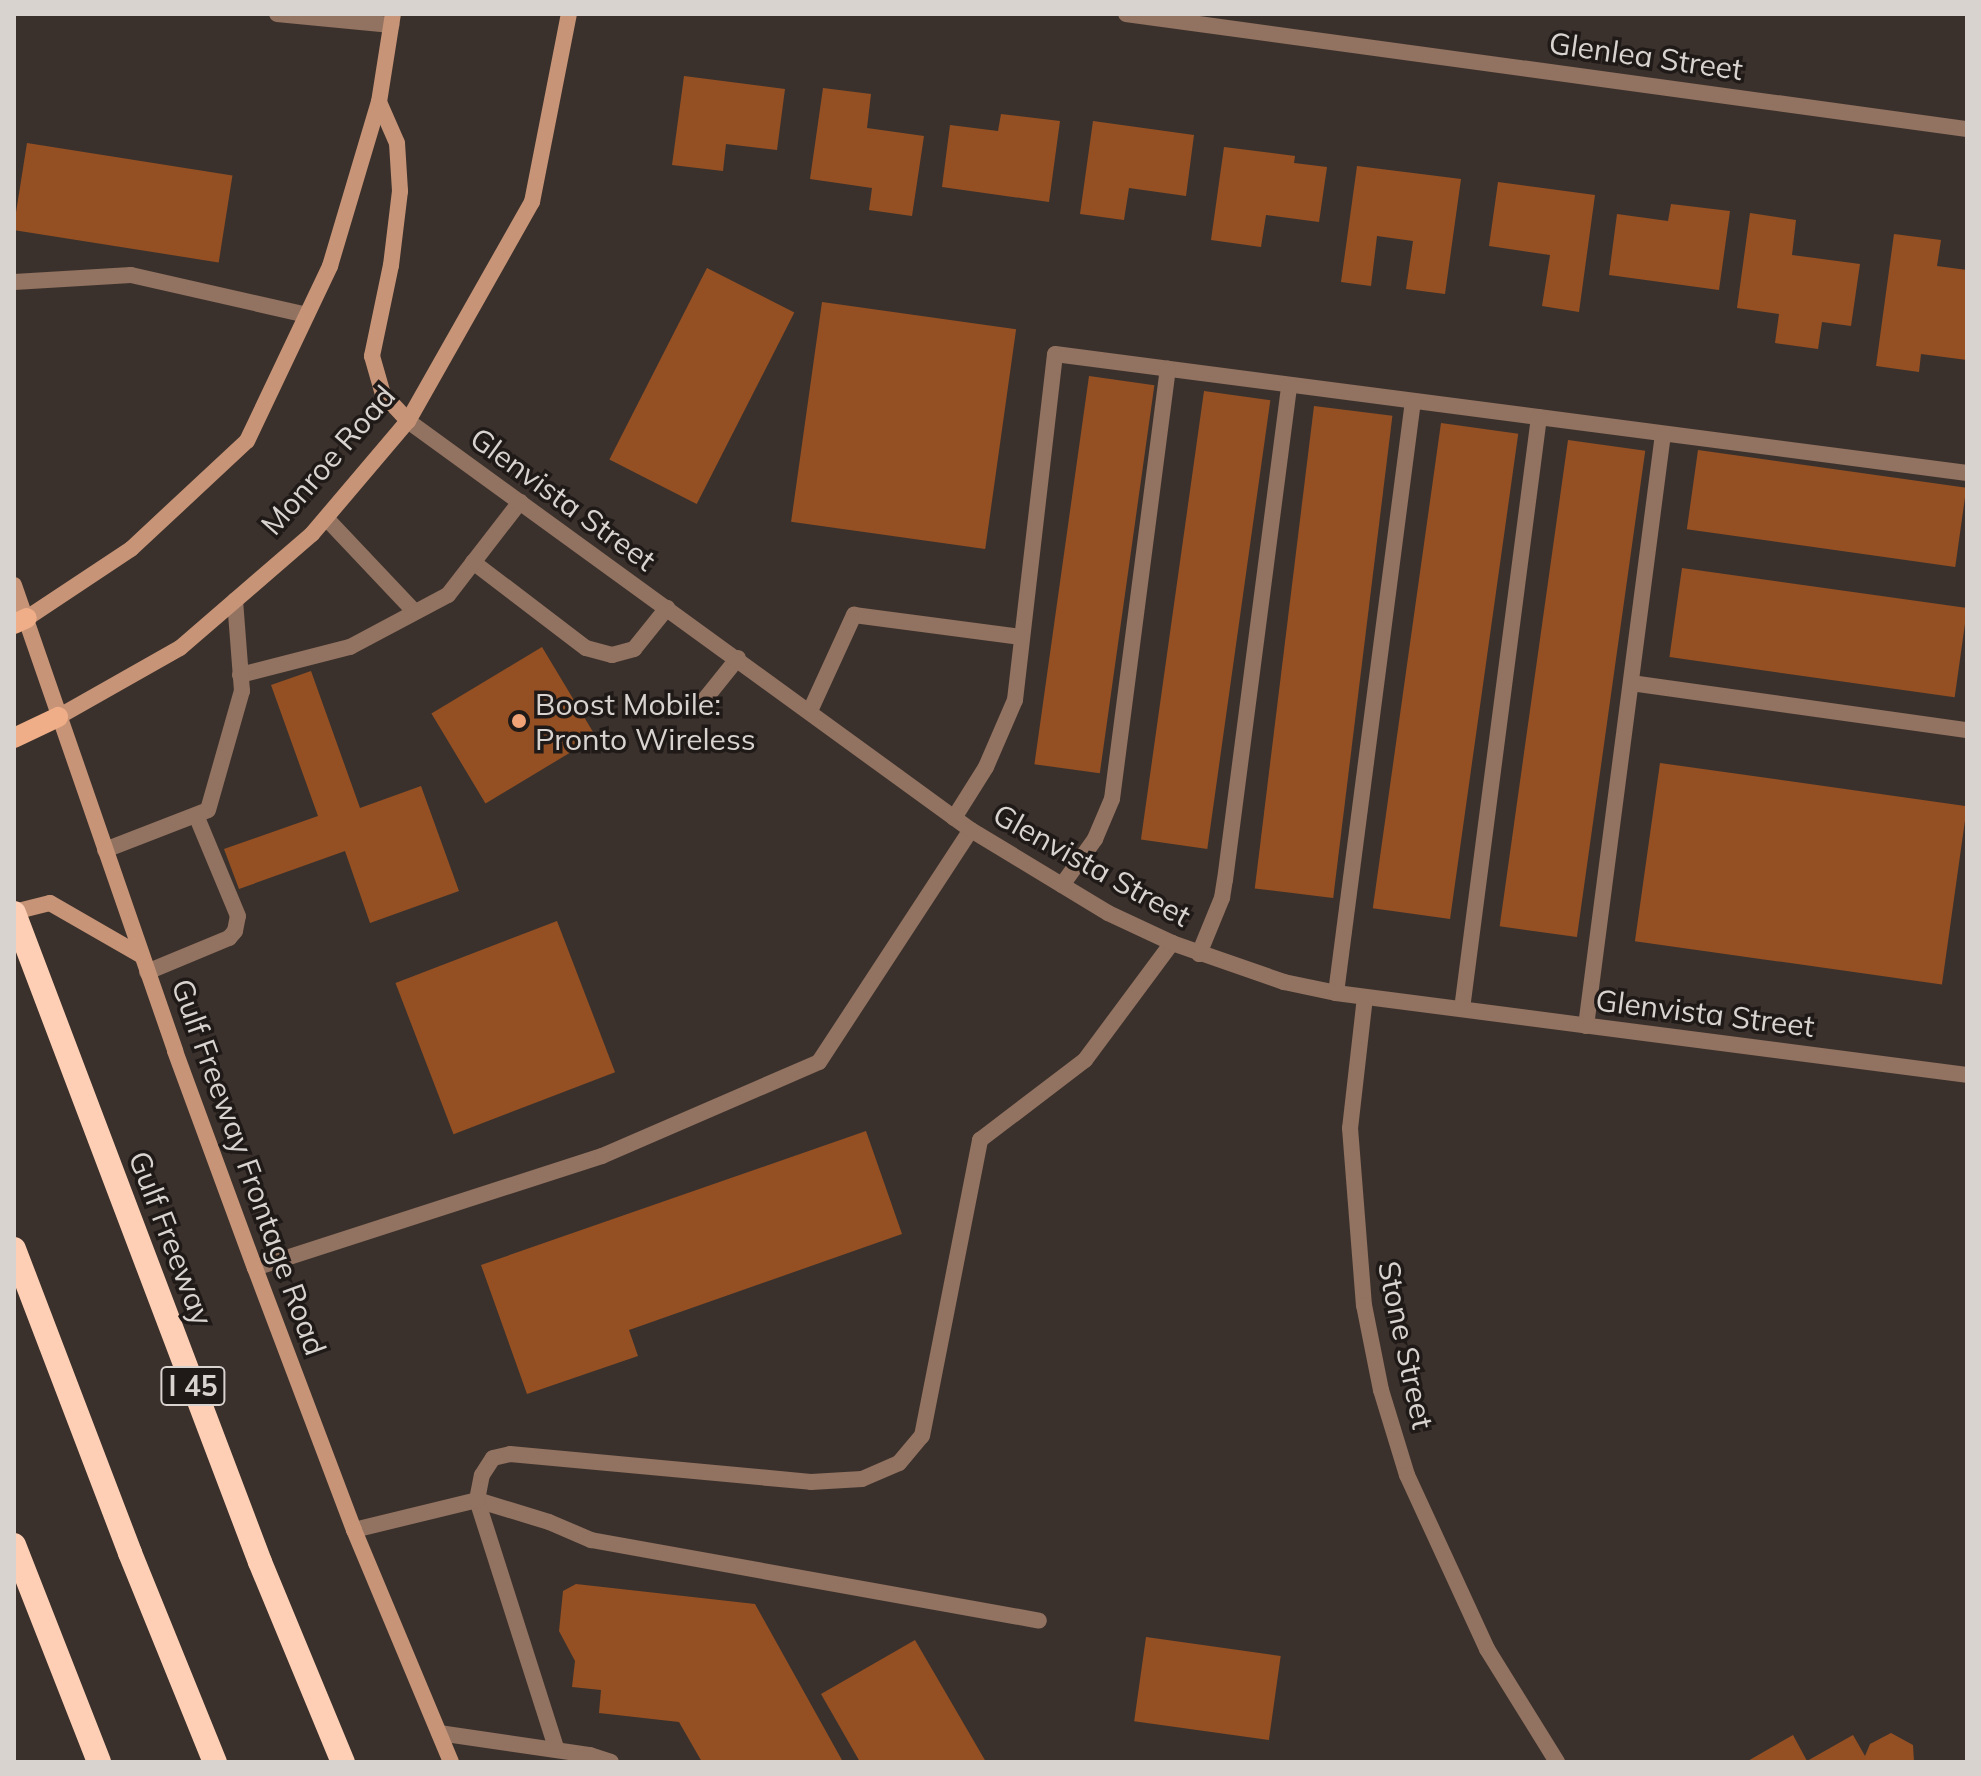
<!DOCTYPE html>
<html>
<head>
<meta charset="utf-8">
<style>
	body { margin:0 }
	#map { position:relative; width:1981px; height:1776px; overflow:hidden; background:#3b312c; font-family:Mulish,sans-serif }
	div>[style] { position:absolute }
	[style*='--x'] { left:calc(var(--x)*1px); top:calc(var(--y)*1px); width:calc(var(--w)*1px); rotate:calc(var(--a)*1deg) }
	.building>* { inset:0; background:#945023; transform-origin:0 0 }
	.lane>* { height:16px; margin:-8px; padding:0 8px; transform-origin:8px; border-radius:8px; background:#927260 }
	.street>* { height:16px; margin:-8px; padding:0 8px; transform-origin:8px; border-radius:8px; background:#927260 }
	.secondary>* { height:16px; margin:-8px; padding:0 8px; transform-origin:8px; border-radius:8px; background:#c79477 }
	.primary>* { height:20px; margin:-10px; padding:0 10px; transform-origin:10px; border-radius:10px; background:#efae88 }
	.highway>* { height:24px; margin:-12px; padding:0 12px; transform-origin:12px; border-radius:12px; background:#fecfb4 }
	.dots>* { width:22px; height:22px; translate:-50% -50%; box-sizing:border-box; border:4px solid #1f1a18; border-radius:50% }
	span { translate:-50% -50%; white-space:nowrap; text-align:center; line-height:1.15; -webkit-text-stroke:7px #1f1a18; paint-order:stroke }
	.shield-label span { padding:2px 6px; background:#1f1a18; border:2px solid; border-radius:6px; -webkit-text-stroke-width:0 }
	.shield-label { font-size:28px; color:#d9d3d0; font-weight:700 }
	.street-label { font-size:30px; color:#d9d3d0 }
	.poi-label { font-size:30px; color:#d9d3d0 }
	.left { translate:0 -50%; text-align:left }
	.frame { position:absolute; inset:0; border:16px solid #d9d3d0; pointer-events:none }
</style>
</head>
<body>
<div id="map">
	<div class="building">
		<div style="clip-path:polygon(684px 76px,785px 89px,777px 150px,726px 144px,723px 171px,672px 165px)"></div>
		<div style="clip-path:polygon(823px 88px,871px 94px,867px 128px,924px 136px,912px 216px,869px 210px,872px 188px,810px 179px)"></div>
		<div style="clip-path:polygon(1001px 114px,1060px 121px,1049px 202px,942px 187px,950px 125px,998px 131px)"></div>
		<div style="clip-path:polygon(1093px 121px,1194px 135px,1186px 196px,1129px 188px,1124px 220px,1080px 214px)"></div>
		<div style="left:27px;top:143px;width:208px;height:88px;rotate:9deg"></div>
		<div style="clip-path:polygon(1224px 147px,1295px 156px,1294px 163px,1327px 167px,1319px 222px,1266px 215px,1261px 247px,1211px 240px)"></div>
		<div style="clip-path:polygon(1357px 166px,1461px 179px,1445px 294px,1406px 289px,1413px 241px,1377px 236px,1371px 286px,1341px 282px)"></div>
		<div style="clip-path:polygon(1498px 182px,1595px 195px,1579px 312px,1542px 306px,1550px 255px,1489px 246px)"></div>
		<div style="clip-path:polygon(1671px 204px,1730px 211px,1719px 290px,1609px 275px,1617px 214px,1668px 221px)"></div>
		<div style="clip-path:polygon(1750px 213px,1796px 220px,1792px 255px,1860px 264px,1851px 326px,1822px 322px,1818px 349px,1775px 343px,1779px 314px,1737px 308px)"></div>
		<div style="clip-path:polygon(1894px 234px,1941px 240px,1937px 266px,1967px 270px,1967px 360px,1921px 354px,1919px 372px,1876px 366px)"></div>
		<div style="left:707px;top:268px;width:98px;height:215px;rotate:27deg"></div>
		<div style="left:822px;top:302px;width:196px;height:222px;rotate:8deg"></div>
		<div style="left:1089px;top:376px;width:66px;height:392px;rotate:8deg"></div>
		<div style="left:1204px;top:391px;width:67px;height:453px;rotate:8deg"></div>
		<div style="left:1314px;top:406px;width:79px;height:486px;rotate:7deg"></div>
		<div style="left:1441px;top:423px;width:78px;height:490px;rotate:8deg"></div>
		<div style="left:1568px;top:440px;width:78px;height:491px;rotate:8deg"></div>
		<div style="left:1698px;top:450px;width:271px;height:80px;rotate:8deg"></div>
		<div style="left:1682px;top:568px;width:288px;height:90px;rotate:8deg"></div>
		<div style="left:542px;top:647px;width:105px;height:129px;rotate:59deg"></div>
		<div style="clip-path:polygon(311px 671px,360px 808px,421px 786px,459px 891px,370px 923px,345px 851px,239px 889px,224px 849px,318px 816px,271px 685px)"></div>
		<div style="left:1660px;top:763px;width:310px;height:180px;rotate:8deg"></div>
		<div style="left:557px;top:921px;width:162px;height:173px;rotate:69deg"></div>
		<div style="clip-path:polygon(866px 1131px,902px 1234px,629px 1330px,638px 1356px,527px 1394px,481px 1265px)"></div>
		<div style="clip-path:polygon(576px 1584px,755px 1604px,843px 1762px,702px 1762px,679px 1722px,599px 1713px,601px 1690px,572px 1687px,575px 1661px,559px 1631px,563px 1591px)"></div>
		<div style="left:1146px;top:1637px;width:136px;height:85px;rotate:8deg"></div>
		<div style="clip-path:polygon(915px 1640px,986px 1762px,860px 1762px,821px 1694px)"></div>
		<div style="clip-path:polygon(1891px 1733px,1913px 1745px,1914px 1762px,1746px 1762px,1793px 1735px,1807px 1761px,1853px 1735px,1865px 1756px,1870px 1744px)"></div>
	</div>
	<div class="lane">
		<div style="--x:277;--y:14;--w:115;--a:5.5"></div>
		<div style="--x:14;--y:282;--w:117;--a:-3.4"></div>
		<div style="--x:131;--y:275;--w:180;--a:12.8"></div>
		<div style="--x:326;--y:518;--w:129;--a:46.6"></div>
		<div style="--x:473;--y:562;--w:142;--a:37.3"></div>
		<div style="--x:586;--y:648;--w:27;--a:15"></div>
		<div style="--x:612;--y:655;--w:23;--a:-15"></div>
		<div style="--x:634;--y:649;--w:53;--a:-51.2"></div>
		<div style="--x:240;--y:675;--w:114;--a:-14.3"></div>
		<div style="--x:350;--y:647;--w:111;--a:-28"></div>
		<div style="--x:448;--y:595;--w:118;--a:-52.3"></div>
		<div style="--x:1631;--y:683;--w:339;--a:8"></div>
		<div style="--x:701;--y:704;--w:59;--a:-51.2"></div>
		<div style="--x:810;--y:711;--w:106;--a:-65.4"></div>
		<div style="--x:854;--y:615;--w:169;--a:7.5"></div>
		<div style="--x:954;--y:818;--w:60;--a:-57.9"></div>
		<div style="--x:986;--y:767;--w:73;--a:-66.6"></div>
		<div style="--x:1015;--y:700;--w:348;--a:-83.4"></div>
		<div style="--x:1055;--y:354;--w:920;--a:7.43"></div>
		<div style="--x:105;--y:850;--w:110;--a:-21.2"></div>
		<div style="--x:208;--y:810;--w:124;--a:-74.1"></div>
		<div style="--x:242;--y:691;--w:91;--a:-94.4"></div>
		<div style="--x:1062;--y:885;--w:57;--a:-54.3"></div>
		<div style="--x:1095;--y:839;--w:43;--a:-67"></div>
		<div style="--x:1112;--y:799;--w:434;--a:-82.6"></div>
		<div style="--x:1199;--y:954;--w:61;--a:-67.7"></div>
		<div style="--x:1222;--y:898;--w:18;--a:-81"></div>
		<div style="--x:1225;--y:880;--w:499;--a:-82.6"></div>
		<div style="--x:147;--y:972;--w:89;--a:-22.5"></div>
		<div style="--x:229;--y:938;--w:9;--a:-49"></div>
		<div style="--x:235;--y:931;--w:15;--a:-79"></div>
		<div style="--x:238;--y:916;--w:109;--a:-112.6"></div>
		<div style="--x:1336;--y:993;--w:597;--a:-82.59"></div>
		<div style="--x:1462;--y:1009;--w:597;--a:-82.59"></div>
		<div style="--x:1586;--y:1026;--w:597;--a:-82.59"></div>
		<div style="--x:255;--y:1268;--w:365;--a:-17.9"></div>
		<div style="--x:602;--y:1156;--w:236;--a:-23.4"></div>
		<div style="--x:819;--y:1062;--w:277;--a:-56.8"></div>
		<div style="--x:477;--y:1500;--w:75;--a:17"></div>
		<div style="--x:549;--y:1522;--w:46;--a:23.2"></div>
		<div style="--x:591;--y:1540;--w:455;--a:10.2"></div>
		<div style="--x:477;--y:1500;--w:262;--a:72.3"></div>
		<div style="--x:354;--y:1530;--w:127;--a:-13.7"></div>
		<div style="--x:477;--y:1500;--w:25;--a:-79"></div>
		<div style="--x:482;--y:1475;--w:20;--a:-57"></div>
		<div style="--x:493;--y:1458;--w:17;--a:-13"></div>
		<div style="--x:510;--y:1454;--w:302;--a:5.3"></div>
		<div style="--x:811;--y:1482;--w:51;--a:-3.4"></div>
		<div style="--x:862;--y:1479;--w:40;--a:-23.4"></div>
		<div style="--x:899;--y:1463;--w:35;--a:-50"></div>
		<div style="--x:922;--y:1436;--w:302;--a:-78.9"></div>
		<div style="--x:980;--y:1140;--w:132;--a:-37.3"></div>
		<div style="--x:1085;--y:1060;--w:146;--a:-53.4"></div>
		<div style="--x:439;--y:1733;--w:153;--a:8.3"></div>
		<div style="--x:590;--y:1755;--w:22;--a:18"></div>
	</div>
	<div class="street">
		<div style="--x:1126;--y:14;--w:849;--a:7.79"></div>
		<div style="--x:408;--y:421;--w:696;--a:36"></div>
		<div style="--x:971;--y:830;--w:160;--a:31.2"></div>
		<div style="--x:1108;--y:913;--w:71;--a:25.1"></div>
		<div style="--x:1172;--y:943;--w:119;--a:19.2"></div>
		<div style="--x:1284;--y:982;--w:53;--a:11.9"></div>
		<div style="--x:1336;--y:993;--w:636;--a:7.4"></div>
		<div style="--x:1365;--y:997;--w:132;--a:96.5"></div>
		<div style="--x:1350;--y:1128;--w:178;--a:85.5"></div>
		<div style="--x:1364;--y:1305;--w:87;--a:78.7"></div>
		<div style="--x:1381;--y:1390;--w:89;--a:73"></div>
		<div style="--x:1407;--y:1475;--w:192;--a:65.3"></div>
		<div style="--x:1487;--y:1649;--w:133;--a:58.2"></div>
	</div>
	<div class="secondary">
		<div style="--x:379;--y:102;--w:45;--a:66.3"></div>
		<div style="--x:397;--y:143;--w:48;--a:86.4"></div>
		<div style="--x:400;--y:191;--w:75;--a:96.9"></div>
		<div style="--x:391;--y:265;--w:93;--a:101.8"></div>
		<div style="--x:372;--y:356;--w:40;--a:74"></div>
		<div style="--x:383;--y:394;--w:37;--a:47"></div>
		<div style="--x:14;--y:585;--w:493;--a:70.9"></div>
		<div style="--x:175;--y:1051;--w:231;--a:69.8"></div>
		<div style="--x:255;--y:1268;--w:280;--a:69.3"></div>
		<div style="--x:354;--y:1530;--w:251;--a:67.3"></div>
		<div style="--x:27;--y:618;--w:125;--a:-33.6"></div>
		<div style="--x:131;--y:549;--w:158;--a:-43"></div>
		<div style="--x:247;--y:441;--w:194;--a:-64.6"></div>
		<div style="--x:330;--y:266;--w:171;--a:-73.4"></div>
		<div style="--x:379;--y:102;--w:89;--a:-81"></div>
		<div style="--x:58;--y:717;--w:140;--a:-29.5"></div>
		<div style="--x:180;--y:648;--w:174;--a:-40.8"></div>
		<div style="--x:312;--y:534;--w:148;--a:-49.7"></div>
		<div style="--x:408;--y:421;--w:252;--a:-60.5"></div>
		<div style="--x:532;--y:202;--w:192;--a:-78.9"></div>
		<div style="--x:14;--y:912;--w:37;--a:-14"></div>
		<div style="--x:50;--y:903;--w:106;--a:29.9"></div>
	</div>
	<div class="primary">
		<div style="--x:14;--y:624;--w:14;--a:-25"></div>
		<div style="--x:14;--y:738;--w:49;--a:-25.5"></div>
	</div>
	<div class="highway">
		<div style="--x:14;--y:913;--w:694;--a:69.24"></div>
		<div style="--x:260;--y:1562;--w:217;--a:67.5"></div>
		<div style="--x:14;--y:1249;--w:325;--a:69.1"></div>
		<div style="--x:130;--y:1553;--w:226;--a:67.9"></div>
		<div style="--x:14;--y:1545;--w:233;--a:68.6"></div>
	</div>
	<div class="dots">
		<div style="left:519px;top:721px;background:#efa377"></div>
	</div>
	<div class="shield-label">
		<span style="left:193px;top:1386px">I 45</span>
	</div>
	<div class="street-label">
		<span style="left:1646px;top:56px;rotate:8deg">Glenlea Street</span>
		<span style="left:328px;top:460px;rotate:-49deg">Monroe Road</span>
		<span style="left:563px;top:499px;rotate:36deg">Glenvista Street</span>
		<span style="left:1092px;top:865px;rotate:29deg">Glenvista Street</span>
		<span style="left:1705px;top:1013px;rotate:7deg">Glenvista Street</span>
		<span style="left:249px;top:1167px;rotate:70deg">Gulf Freeway Frontage Road</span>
		<span style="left:171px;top:1238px;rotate:69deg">Gulf Freeway</span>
		<span style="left:1406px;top:1345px;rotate:78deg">Stone Street</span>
	</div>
	<div class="poi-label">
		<span class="left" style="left:535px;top:721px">Boost Mobile:<br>Pronto Wireless</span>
	</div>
	<div class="frame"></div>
</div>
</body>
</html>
